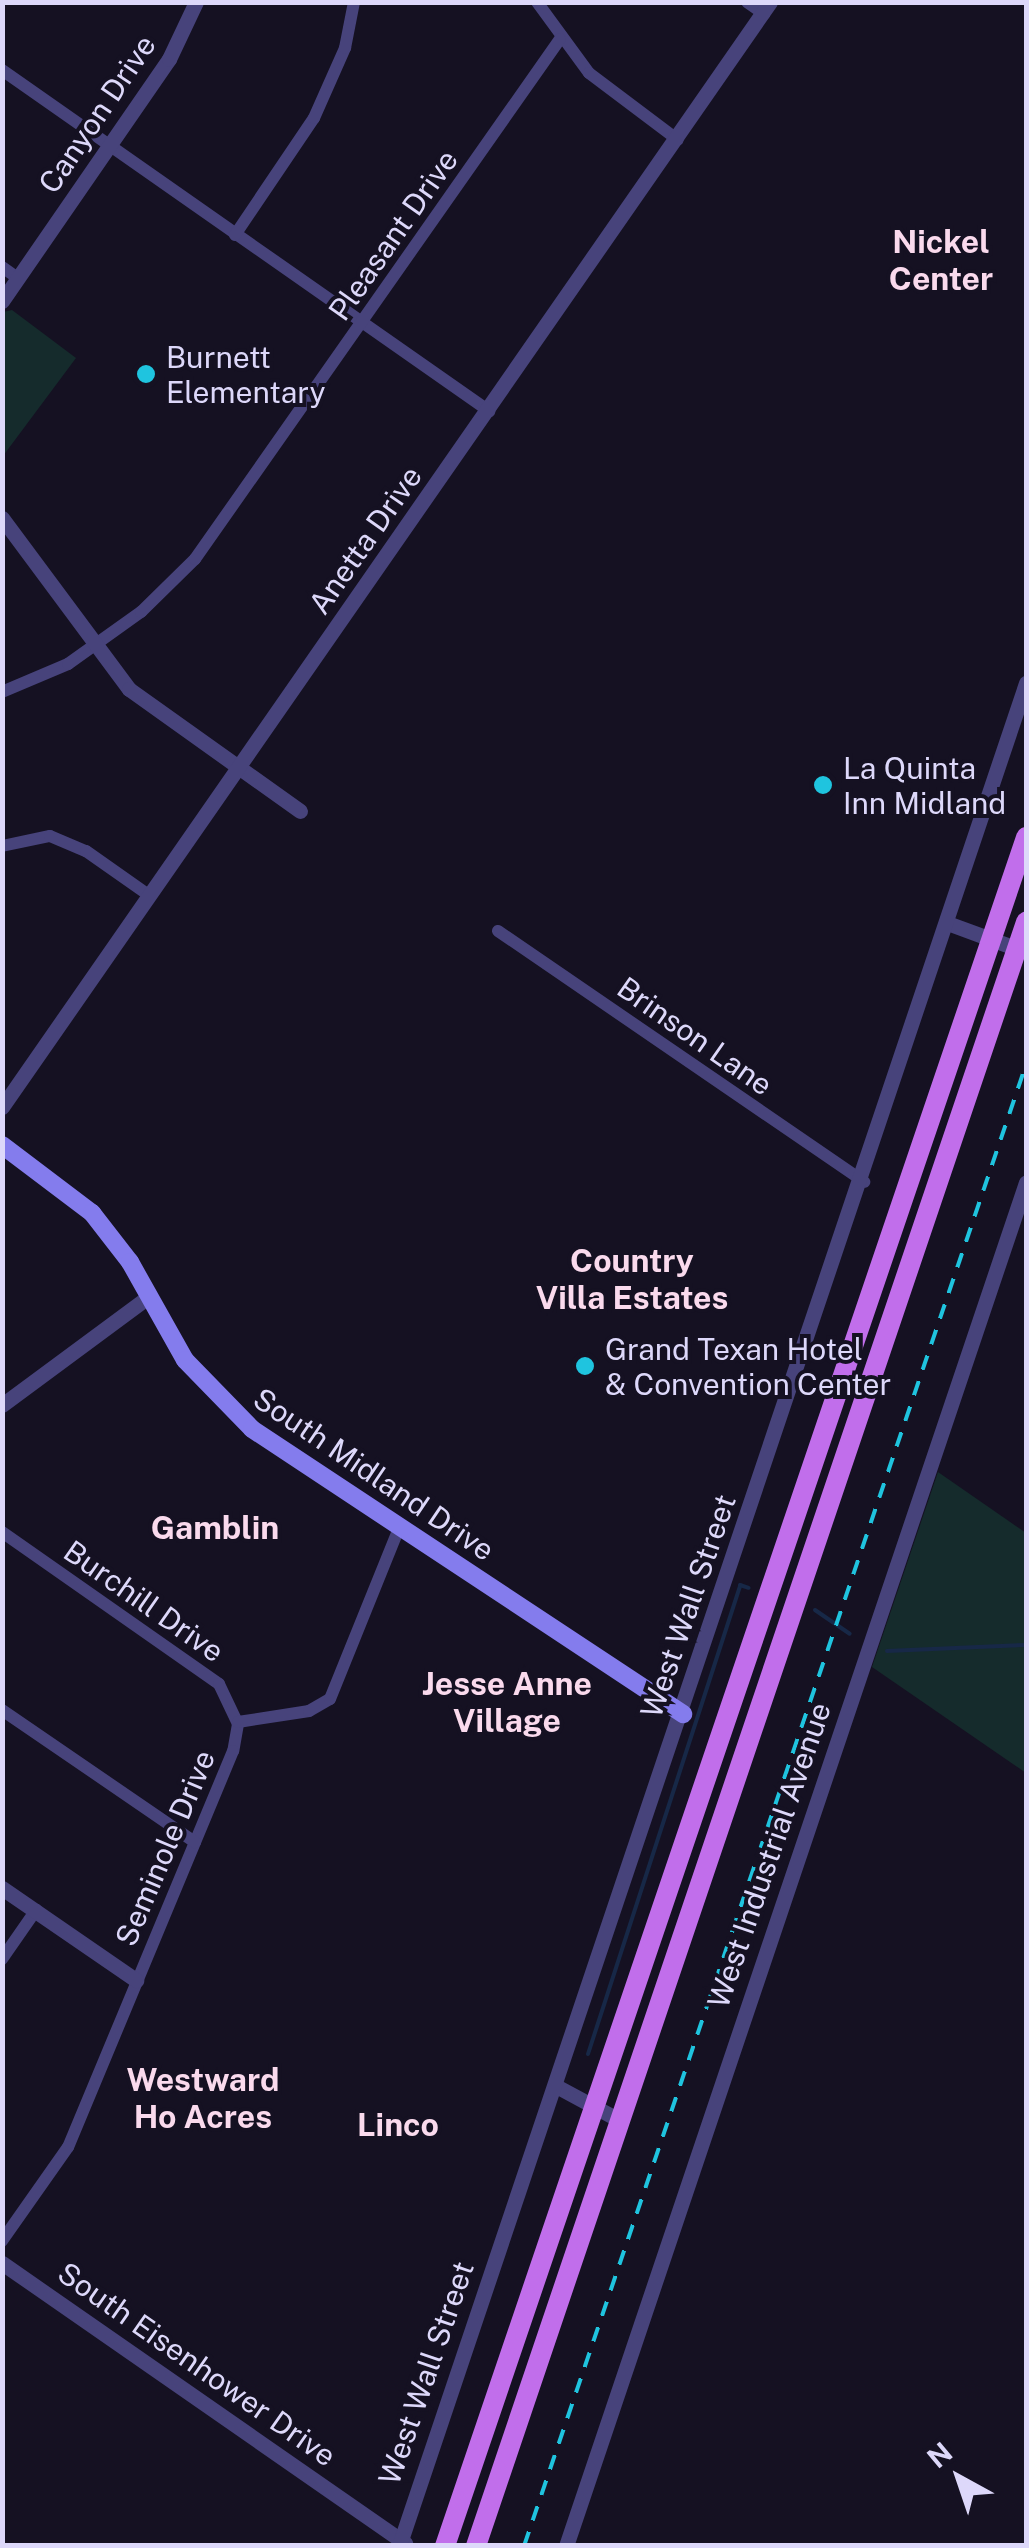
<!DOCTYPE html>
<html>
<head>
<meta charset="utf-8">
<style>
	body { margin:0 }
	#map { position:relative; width:1029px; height:2548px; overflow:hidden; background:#151122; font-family:"Public Sans",sans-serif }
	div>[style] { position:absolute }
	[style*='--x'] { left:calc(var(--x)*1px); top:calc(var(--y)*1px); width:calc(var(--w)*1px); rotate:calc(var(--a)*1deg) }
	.green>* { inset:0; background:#152b2c }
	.stream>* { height:4px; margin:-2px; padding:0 2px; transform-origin:2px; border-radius:2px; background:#172847 }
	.minor>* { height:12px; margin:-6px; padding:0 6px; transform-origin:6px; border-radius:6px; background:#47437b }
	.tertiary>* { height:15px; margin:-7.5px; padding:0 7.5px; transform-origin:7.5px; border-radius:7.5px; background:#47437b }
	.secondary>* { height:18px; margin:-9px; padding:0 9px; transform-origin:9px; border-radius:9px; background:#847ced }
	.primary>* { height:20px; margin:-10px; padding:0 10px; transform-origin:10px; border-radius:10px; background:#c16eeb }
	.rail>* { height:4px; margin-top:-2px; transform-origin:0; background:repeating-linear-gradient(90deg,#1fc4df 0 15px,transparent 0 27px) }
	.dots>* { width:28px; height:28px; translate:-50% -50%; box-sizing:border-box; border:5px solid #151122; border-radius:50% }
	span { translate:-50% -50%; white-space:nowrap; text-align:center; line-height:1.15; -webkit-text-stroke:8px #151122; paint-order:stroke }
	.street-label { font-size:30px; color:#ddd8fa }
	.poi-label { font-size:30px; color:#ddd8fa }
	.left { translate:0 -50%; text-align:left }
	.neighbourhood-label { font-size:32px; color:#fadaed; font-weight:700 }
	.frame { position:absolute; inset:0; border:5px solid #ddd8fa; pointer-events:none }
	.north { position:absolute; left:909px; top:2428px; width:100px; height:100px; -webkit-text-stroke:8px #151122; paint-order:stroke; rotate:320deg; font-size:28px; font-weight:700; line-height:40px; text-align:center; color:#ddd8fa }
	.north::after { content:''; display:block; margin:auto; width:35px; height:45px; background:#ddd8fa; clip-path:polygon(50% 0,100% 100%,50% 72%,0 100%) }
</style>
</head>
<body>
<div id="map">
	<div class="green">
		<div style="clip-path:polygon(12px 310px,76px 358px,3px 456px,3px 312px)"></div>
		<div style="clip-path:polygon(938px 1472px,1026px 1533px,1026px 1773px,872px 1667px)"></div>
	</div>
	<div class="stream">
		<div style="--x:815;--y:1610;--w:42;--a:34.4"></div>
		<div style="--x:887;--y:1651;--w:139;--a:-2.5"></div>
		<div style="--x:588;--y:2054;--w:493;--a:-72"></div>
		<div style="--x:740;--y:1585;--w:9;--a:18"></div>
	</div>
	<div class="minor">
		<div style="--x:537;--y:2;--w:88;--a:53.8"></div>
		<div style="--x:589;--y:73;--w:111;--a:37"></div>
		<div style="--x:747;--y:2;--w:21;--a:35"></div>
		<div style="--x:2;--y:70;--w:595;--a:35"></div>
		<div style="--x:235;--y:235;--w:141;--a:-56"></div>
		<div style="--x:314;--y:118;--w:77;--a:-66.1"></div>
		<div style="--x:345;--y:48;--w:47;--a:-78.9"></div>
		<div style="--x:2;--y:267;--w:19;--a:35"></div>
		<div style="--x:2;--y:692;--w:72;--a:-23"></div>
		<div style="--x:68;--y:664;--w:90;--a:-35.5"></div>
		<div style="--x:141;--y:612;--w:76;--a:-44.5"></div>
		<div style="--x:195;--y:559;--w:635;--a:-54.93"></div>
		<div style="--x:2;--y:846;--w:49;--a:-11.8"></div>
		<div style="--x:50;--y:836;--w:39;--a:23"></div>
		<div style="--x:86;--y:851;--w:78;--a:35.1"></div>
		<div style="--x:498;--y:931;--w:444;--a:34.4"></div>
		<div style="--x:2;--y:1532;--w:265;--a:35"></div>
		<div style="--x:219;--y:1684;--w:44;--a:64.6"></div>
		<div style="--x:238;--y:1724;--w:27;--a:100"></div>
		<div style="--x:233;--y:1751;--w:429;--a:112.6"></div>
		<div style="--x:68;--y:2147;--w:115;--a:125.1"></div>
		<div style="--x:2;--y:1710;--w:234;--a:34.4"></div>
		<div style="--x:238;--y:1722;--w:72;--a:-8.8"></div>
		<div style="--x:309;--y:1711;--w:24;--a:-30"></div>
		<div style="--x:330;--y:1699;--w:187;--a:-68"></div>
		<div style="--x:2;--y:1959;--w:60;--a:-55.2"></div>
	</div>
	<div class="tertiary">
		<div style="--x:2;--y:301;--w:294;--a:-55.4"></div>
		<div style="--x:169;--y:59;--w:63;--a:-64.7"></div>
		<div style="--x:2;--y:518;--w:213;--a:53.4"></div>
		<div style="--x:129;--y:689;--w:210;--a:35.5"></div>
		<div style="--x:950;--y:924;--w:72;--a:20.2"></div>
		<div style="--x:2;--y:1107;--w:1346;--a:-55.2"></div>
		<div style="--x:2;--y:1405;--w:182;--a:-36.5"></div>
		<div style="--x:2;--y:1888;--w:163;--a:34.5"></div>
		<div style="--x:556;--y:2086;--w:74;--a:28.3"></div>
		<div style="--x:2;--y:2263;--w:491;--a:34.8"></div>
		<div style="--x:399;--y:2546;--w:1966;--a:-71.4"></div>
		<div style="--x:566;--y:2546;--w:1439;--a:-71.36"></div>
	</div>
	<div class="secondary">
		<div style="--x:2;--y:1145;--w:113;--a:37.1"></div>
		<div style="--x:92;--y:1213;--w:62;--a:52.2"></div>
		<div style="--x:130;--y:1262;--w:112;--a:60.7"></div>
		<div style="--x:185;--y:1360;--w:96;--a:45.8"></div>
		<div style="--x:252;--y:1429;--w:517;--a:33.47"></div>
	</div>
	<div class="primary">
		<div style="--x:445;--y:2546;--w:1805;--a:-71.22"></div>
		<div style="--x:476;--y:2546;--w:1715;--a:-71.29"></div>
	</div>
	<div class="rail">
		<div style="--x:524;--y:2546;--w:1564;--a:-71.28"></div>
	</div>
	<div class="dots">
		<div style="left:146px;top:374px;background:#1fc4df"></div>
		<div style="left:823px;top:785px;background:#1fc4df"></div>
		<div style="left:585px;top:1366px;background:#1fc4df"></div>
	</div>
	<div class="street-label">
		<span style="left:97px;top:114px;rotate:-56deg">Canyon Drive</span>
		<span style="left:393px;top:235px;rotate:-55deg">Pleasant Drive</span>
		<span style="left:365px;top:540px;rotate:-55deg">Anetta Drive</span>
		<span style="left:695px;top:1036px;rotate:35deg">Brinson Lane</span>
		<span style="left:374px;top:1474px;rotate:34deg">South Midland Drive</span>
		<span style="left:144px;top:1601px;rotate:35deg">Burchill Drive</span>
		<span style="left:688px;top:1606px;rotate:-71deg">West Wall Street</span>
		<span style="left:165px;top:1848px;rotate:-67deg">Seminole Drive</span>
		<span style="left:769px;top:1855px;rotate:-71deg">West Industrial Avenue</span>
		<span style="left:197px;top:2364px;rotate:35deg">South Eisenhower Drive</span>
		<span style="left:426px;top:2373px;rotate:-71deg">West Wall Street</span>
	</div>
	<div class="poi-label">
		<span class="left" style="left:166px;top:374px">Burnett<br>Elementary</span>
		<span class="left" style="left:843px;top:785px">La Quinta<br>Inn Midland</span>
		<span class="left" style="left:605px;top:1366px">Grand Texan Hotel<br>&amp; Convention Center</span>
	</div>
	<div class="neighbourhood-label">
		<span style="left:941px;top:261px">Nickel<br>Center</span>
		<span style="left:632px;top:1280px">Country<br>Villa Estates</span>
		<span style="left:215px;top:1528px">Gamblin</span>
		<span style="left:507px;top:1703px">Jesse Anne<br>Village</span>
		<span style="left:203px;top:2099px">Westward<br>Ho Acres</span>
		<span style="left:398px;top:2125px">Linco</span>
	</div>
	<div class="frame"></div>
	<div class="north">N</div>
</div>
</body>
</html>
